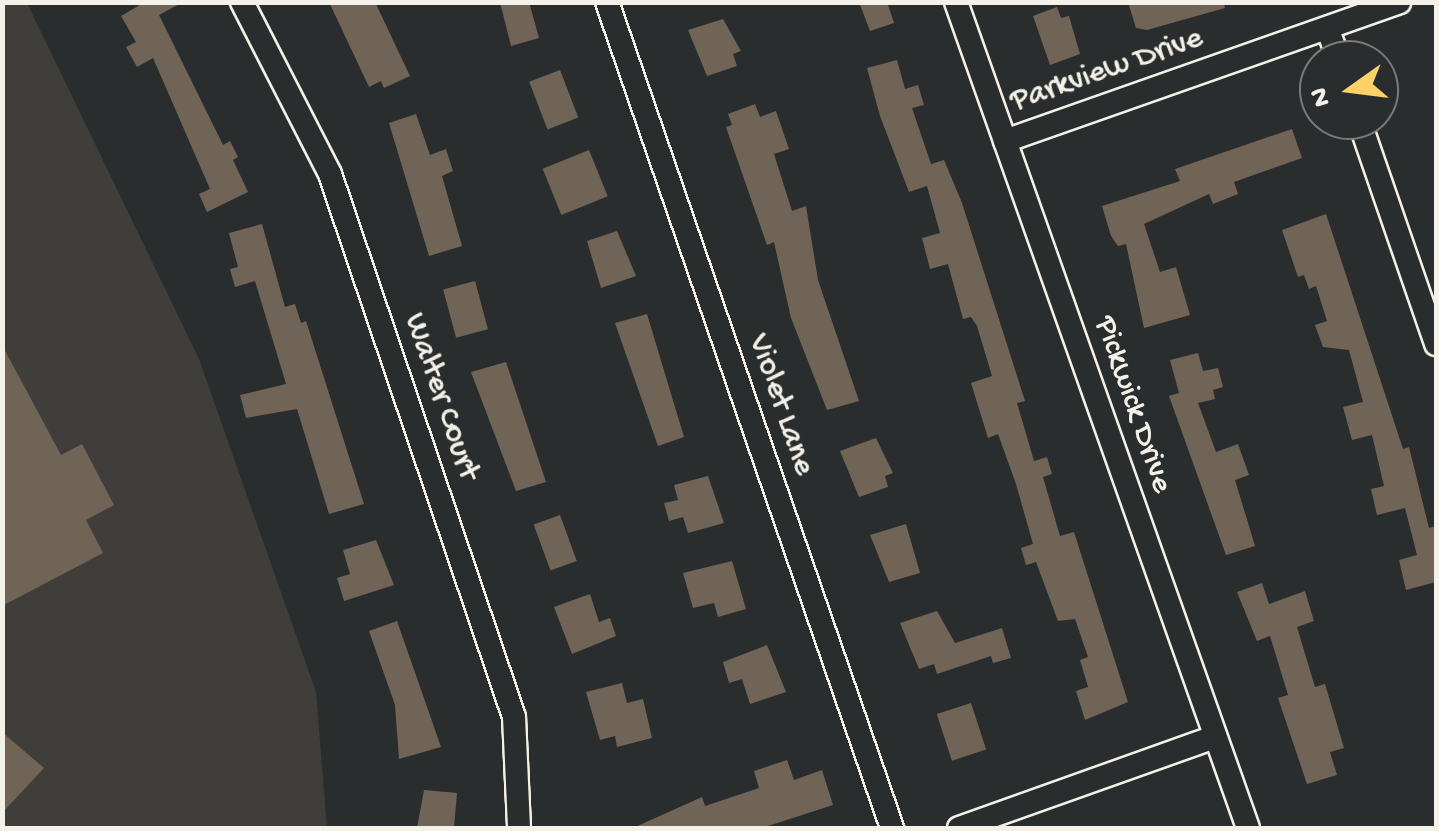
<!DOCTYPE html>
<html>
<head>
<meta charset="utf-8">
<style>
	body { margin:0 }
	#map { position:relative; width:1439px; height:831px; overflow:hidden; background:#2a2d2e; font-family:"Gochi Hand",sans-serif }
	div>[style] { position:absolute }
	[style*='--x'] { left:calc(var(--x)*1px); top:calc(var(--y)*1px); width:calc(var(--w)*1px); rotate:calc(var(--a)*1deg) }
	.built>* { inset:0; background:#3f3e3a }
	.building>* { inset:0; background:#706457; transform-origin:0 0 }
	.roads { filter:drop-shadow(2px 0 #f4f1e8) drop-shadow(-2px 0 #f4f1e8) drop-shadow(0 2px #f4f1e8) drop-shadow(0 -2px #f4f1e8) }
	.minor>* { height:22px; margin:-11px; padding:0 11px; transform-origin:11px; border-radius:11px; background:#2a2d2e }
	span { translate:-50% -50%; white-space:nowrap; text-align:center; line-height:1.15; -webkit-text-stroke:8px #2a2d2e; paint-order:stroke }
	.street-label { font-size:32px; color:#f4f1e8 }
	.frame { position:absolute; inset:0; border:5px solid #f4f1e8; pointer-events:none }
	.north { position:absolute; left:1299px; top:40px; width:100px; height:100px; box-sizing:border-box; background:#2a2d2e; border:2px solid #7b7b78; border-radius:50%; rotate:256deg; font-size:28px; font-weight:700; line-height:40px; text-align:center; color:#f4f1e8 }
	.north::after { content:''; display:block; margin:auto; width:35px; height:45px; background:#ffd166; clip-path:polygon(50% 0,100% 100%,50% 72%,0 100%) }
</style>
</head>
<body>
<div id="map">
	<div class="built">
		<div style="clip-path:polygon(2px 3px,27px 3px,199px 359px,316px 692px,327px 828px,3px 828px)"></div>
	</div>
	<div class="building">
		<div style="clip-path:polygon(145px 2px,183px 2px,159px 15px,223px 145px,230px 141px,238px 157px,233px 160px,248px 192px,207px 212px,199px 194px,210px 189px,153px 58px,137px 67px,126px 47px,136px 42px,121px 16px)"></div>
		<div style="clip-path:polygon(329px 2px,375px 2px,410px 76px,384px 88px,381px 81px,369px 87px)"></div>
		<div style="clip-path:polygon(500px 2px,529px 2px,539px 38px,511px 46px)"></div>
		<div style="clip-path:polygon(859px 2px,887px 2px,894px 23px,870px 31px)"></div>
		<div style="clip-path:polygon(1128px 2px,1224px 2px,1225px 8px,1147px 30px,1136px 28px)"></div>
		<div style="clip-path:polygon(1057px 7px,1061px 18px,1069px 16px,1080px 54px,1050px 65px,1033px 16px)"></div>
		<div style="clip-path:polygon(723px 19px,741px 51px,733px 54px,737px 66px,707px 76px,688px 30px)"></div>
		<div style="clip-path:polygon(897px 60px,905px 89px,918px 85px,924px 105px,912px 108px,931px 164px,944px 160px,962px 203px,1025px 401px,1017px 403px,1034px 461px,1047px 457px,1052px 474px,1043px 477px,1060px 536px,1074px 532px,1128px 702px,1085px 720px,1076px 691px,1088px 687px,1080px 660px,1088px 657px,1075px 619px,1058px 621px,1036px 562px,1026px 565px,1021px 548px,1033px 544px,1016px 484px,998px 434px,988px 438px,971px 383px,992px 376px,977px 326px,971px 317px,963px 319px,948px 264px,930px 269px,922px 238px,940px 233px,927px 186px,909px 192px,880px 116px,867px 68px)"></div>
		<div style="left:560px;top:70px;width:51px;height:33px;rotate:69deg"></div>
		<div style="clip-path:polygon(755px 104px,760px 117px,776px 111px,789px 149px,774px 154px,792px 211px,806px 206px,818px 280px,859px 401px,827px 410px,791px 318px,774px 242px,767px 245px,726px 127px,732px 125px,728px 114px)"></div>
		<div style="clip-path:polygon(416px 114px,430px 155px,446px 149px,453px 171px,442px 176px,462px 246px,429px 256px,389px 123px)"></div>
		<div style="clip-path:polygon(1292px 129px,1302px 158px,1234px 182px,1238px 194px,1213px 204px,1209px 194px,1144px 224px,1160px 272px,1176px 267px,1190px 315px,1144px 328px,1126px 244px,1118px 246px,1111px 236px,1102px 206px,1180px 181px,1175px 169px)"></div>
		<div style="left:589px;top:150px;width:50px;height:50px;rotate:68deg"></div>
		<div style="clip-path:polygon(1326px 214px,1403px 449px,1409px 447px,1429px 528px,1436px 526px,1436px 582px,1406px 590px,1399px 560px,1417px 555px,1405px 508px,1377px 515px,1371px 489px,1384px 486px,1372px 435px,1352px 440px,1343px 407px,1363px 402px,1349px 350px,1323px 347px,1315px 325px,1327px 321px,1316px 286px,1309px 289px,1304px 275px,1298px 277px,1282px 230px)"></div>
		<div style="clip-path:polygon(262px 224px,285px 307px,295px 304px,301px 323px,306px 321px,364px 504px,329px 514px,297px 409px,246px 418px,240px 395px,286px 384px,255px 281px,235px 287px,230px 269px,238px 267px,229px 233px)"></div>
		<div style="clip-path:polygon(617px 231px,636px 276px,601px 288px,587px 241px)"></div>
		<div style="left:475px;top:281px;width:50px;height:33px;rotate:75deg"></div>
		<div style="clip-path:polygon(647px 314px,684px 437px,658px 446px,615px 323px)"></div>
		<div style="clip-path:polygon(2px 345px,61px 455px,82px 444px,114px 505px,86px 520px,103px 553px,2px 606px)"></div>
		<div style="clip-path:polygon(1198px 353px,1203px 371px,1218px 368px,1223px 387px,1213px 390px,1215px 399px,1198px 403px,1216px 452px,1238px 444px,1249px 475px,1235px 480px,1255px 546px,1226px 555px,1169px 396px,1179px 393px,1170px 360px)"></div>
		<div style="clip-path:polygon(506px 362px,546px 482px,516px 491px,471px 372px)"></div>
		<div style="clip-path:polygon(876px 438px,893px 473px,885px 476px,888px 487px,859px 497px,840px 451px)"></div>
		<div style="clip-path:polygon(708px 476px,724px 523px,688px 533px,683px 517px,669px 521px,664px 503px,678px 500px,674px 485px)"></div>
		<div style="left:560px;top:515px;width:49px;height:28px;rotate:70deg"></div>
		<div style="clip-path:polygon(906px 524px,920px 573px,889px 582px,870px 535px)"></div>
		<div style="clip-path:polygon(376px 540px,394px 585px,344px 601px,337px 578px,350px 574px,343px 550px)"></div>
		<div style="clip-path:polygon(732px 561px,746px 609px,718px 617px,714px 603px,693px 608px,683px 573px)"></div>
		<div style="clip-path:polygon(1262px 583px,1269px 604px,1305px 591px,1314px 621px,1297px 627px,1315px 687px,1325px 684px,1344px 748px,1330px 752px,1337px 775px,1307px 784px,1278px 698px,1288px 695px,1270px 636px,1257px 641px,1237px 592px)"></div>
		<div style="clip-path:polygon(590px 594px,599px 622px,610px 618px,616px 636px,572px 654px,554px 607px)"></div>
		<div style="clip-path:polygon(937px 611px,955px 643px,1002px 628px,1011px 658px,993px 663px,991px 656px,937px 674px,934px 664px,919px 669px,900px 623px)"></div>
		<div style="clip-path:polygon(397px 621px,441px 747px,399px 759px,395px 705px,369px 631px)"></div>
		<div style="clip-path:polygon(767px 645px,786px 692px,750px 704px,742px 679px,729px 683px,723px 662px)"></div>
		<div style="clip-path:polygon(622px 683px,627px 703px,643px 699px,652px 738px,617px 747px,615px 736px,600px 740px,586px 692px)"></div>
		<div style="left:971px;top:703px;width:49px;height:36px;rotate:72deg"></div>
		<div style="clip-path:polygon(2px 732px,44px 768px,2px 813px)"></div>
		<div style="clip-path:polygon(787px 760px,794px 780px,822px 770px,833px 805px,762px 828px,633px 828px,702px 797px,705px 806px,759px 788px,754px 771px)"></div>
		<div style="clip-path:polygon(424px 790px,457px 793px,454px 828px,417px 828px)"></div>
	</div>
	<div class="roads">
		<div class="minor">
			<div style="--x:242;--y:2;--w:193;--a:62.9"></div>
			<div style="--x:330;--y:174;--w:573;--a:71.28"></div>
			<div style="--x:514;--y:717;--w:111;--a:87.4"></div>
			<div style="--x:607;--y:2;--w:874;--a:70.96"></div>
			<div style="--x:956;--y:2;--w:876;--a:70.53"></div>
			<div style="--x:1328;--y:30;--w:32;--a:70"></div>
			<div style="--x:1359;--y:120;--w:237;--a:71"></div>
			<div style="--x:1005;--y:141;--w:418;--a:-19.4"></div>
			<div style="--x:959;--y:828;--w:272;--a:-19.6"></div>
		</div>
	</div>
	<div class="street-label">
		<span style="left:1107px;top:71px;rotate:-19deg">Parkview Drive</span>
		<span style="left:440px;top:397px;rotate:71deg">Walter Court</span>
		<span style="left:780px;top:405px;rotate:71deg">Violet Lane</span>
		<span style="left:1132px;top:405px;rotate:71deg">Pickwick Drive</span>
	</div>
	<div class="frame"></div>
	<div class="north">N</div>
</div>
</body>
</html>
